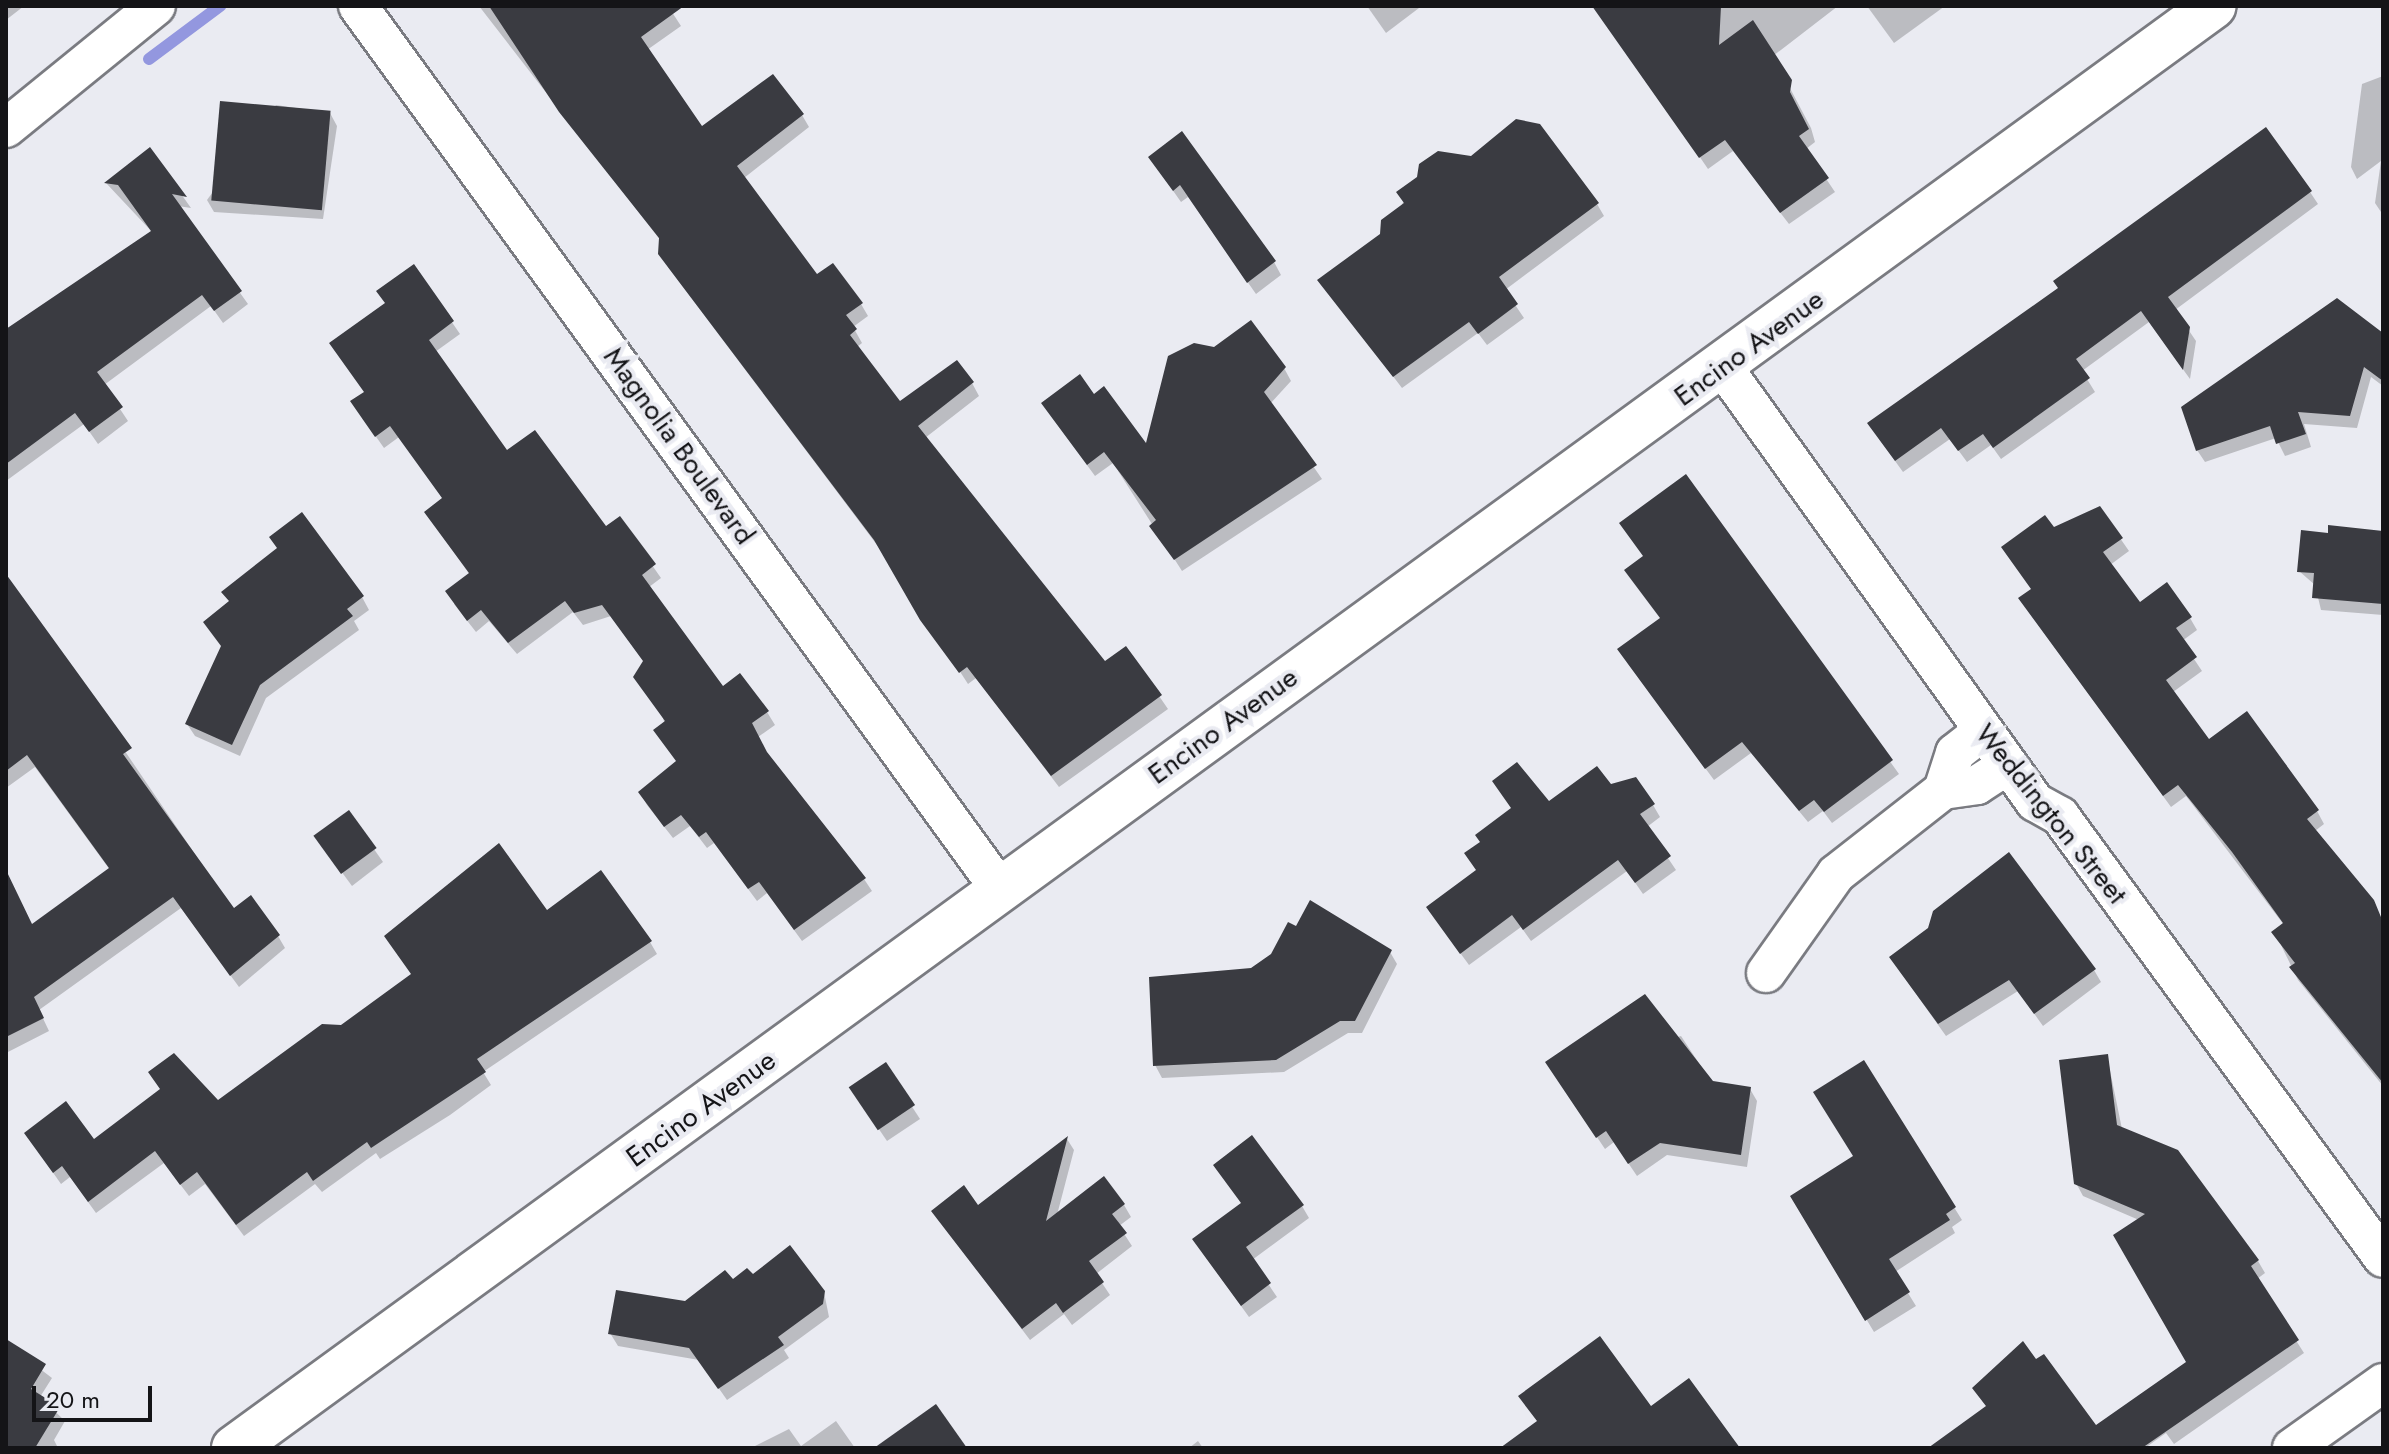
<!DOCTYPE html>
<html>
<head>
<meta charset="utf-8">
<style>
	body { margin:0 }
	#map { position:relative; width:2389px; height:1454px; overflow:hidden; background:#eaebf2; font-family:Jost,sans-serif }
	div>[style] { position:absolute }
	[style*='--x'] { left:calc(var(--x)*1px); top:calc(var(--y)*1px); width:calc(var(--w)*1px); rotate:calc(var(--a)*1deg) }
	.shadow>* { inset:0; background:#0003 }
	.stream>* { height:12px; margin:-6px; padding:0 6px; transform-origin:6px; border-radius:6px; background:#9397df }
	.building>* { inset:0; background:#3a3b41; transform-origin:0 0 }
	.roads { filter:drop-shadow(2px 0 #7a7b81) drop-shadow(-2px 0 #7a7b81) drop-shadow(0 2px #7a7b81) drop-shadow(0 -2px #7a7b81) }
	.minor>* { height:38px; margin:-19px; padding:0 19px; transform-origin:19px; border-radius:19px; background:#fff }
	.tertiary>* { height:44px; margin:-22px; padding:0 22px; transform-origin:22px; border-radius:22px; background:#fff }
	span { translate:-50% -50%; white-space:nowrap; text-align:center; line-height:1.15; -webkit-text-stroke:8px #eaebf2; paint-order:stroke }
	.street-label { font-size:28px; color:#141417 }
	.frame { position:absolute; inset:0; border:8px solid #141417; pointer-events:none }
	.scale { position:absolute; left:32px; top:1386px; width:120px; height:36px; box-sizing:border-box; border:4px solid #141417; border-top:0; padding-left:10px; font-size:24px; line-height:28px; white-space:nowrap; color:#141417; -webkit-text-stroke:6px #eaebf2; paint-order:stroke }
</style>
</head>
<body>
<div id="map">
	<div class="shadow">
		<div style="clip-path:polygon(6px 6px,24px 6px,6px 20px)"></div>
		<div style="clip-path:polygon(479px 6px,668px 6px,681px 26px,647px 50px,701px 129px,802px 115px,809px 127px,744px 178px,817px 277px,861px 304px,868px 316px,853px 327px,862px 343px,857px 347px,900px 404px,972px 383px,979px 396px,925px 438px,1104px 664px,1126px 648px,1168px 709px,1059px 787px,976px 678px,968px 684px,883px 553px,668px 267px,661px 241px)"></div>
		<div style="clip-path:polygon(1367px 6px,1418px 6px,1419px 8px,1386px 33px)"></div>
		<div style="clip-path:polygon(1611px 6px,1838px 6px,1773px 56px,1811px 128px,1815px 142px,1806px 149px,1835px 192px,1789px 224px,1733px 151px,1708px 169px,1611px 27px)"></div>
		<div style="clip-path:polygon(1867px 6px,1945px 6px,1894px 43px)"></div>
		<div style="clip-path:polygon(2383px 76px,2383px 215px,2375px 203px,2381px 161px,2357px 179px,2351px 167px,2362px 84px)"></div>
		<div style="clip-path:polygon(276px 105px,330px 113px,337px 126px,323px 219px,214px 212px,207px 200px)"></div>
		<div style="clip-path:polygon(150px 150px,191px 208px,178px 206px,248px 304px,223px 323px,211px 306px,104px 385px,128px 421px,98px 444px,84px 424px,6px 481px,6px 331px,153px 233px,106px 183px)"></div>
		<div style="clip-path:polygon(1150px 158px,1274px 262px,1281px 275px,1256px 294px,1188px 197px,1181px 202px)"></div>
		<div style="clip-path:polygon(1419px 178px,1597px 204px,1604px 216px,1505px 290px,1524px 318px,1487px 345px,1478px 333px,1402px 388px,1320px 281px,1382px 235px)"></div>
		<div style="clip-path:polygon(2310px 192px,2318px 204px,2175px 310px,2196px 341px,2190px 379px,2149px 322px,2082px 371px,2095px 392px,2001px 459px,1991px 445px,1967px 462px,1950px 439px,1903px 472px,1877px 436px)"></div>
		<div style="clip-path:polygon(414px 267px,460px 334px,435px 352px,506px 453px,606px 529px,619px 518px,661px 578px,649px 587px,723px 689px,740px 676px,767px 712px,775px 725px,758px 737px,768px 757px,864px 879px,872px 891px,802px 941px,767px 893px,757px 901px,714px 843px,707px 848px,690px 826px,673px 838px,647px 805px,640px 792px,678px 763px,644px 662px,611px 616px,583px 625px,573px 612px,517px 654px,489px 621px,476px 632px,454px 604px,470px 575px,426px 513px,444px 500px,399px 437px,384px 448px,360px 414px,386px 305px)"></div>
		<div style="clip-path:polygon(2383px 335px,2383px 386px,2371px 377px,2357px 428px,2304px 424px,2311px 447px,2285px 456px,2276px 438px,2205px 462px,2197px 450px)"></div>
		<div style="clip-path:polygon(1284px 368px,1291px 381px,1270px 404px,1322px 479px,1182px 571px,1113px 463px,1095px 476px,1051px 416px,1094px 396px,1147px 447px)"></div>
		<div style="clip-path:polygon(1685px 476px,1899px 774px,1832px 823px,1823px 811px,1808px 822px,1751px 753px,1714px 780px,1627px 662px,1662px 619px,1645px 558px)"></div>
		<div style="clip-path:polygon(2099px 508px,2129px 551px,2110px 565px,2139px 605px,2190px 618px,2197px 630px,2182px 641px,2202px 671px,2173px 692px,2209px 742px,2246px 714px,2317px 811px,2324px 824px,2315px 831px,2383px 920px,2383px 1086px,2298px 980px,2281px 945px,2284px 925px,2186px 796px,2171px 807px,2028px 611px,2053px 529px)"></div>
		<div style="clip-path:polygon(2383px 533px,2383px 615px,2321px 610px,2315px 585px,2299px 571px,2330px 535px)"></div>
		<div style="clip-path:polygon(279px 550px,362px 597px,369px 610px,354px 621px,359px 630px,266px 698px,240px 756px,195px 736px,187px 724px,223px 648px,230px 603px)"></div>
		<div style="clip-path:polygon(18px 594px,233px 910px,278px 936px,285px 948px,239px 987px,181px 908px,39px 1010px,49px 1031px,6px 1053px,6px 909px,33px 926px,110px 870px,35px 767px,6px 788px,6px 602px)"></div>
		<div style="clip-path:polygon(1610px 786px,1653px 805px,1660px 817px,1647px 827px,1676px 870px,1643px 894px,1627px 871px,1531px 941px,1521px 927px,1469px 965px,1436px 920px,1549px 804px)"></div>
		<div style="clip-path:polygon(348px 812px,383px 862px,352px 886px,324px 848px)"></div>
		<div style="clip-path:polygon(547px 912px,650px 942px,657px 954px,483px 1072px,491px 1085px,450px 1115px,380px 1159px,376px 1153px,322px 1192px,315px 1184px,244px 1236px,205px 1184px,189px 1196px,164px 1163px,96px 1213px,70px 1177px,61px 1184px,26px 1134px,94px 1142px,218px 1103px)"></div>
		<div style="clip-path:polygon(1390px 952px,1397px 964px,1362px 1033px,1348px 1033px,1284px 1072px,1162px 1078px,1155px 1065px,1273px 955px)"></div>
		<div style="clip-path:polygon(1899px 970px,2094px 970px,2101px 982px,2043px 1026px,2018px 991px,1946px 1036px)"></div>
		<div style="clip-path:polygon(1681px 1036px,1712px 1083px,1750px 1089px,1757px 1101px,1747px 1167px,1667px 1155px,1637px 1176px,1614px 1142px,1605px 1149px,1555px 1075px)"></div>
		<div style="clip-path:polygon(2107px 1056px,2122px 1129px,2258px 1261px,2265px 1273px,2257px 1279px,2304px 1353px,2174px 1444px,2166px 1433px,2145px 1448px,1935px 1448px,1987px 1407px,1982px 1401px,2095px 1428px,2189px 1363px,2139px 1220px,2083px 1196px,2076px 1183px)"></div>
		<div style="clip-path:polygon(1863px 1062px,1962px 1220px,1952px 1227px,1955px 1233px,1895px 1272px,1916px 1306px,1874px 1332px,1793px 1197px,1855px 1157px)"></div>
		<div style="clip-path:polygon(885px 1065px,920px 1119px,887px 1141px,859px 1100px)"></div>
		<div style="clip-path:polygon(1067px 1139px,1074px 1150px,1057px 1215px,1124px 1205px,1131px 1217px,1119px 1226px,1132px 1246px,1096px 1274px,1110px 1295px,1072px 1325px,1064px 1314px,1030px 1340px,941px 1223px,978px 1207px)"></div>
		<div style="clip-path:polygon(1302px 1206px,1309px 1218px,1252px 1260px,1277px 1297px,1249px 1317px,1202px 1252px)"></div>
		<div style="clip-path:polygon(752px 1277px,824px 1292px,829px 1317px,784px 1350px,789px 1358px,727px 1400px,699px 1360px,618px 1346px,610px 1333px)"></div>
		<div style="clip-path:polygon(6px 1343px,52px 1378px,40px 1397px,65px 1421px,54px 1440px,58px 1448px,6px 1448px)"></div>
		<div style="clip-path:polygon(836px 1421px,855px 1448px,751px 1448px,789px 1429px,801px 1446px)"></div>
		<div style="clip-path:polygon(1198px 1441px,1203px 1448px,1189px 1448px)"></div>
	</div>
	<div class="stream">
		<div style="--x:149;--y:59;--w:89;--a:-36.7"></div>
	</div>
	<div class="building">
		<div style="clip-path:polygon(489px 6px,684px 6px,641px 37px,702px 126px,773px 74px,804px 114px,737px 166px,817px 274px,833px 263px,863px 303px,846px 315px,857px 329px,850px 335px,900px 401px,957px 360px,974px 382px,918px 426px,1105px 661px,1126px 646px,1162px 695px,1051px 776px,967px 667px,959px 673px,920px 620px,874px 540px,658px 254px,659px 238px,559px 112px)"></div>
		<div style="clip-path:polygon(1592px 6px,1721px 6px,1719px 45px,1753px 20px,1792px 80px,1790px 92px,1809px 129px,1799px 136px,1829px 178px,1780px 213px,1725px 140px,1699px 158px)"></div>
		<div style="left:220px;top:101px;width:111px;height:100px;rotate:5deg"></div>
		<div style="clip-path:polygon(1516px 119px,1540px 124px,1599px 203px,1499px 277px,1518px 304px,1478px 334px,1469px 322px,1393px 377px,1317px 280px,1380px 234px,1381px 220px,1404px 203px,1396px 192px,1417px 177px,1419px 164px,1438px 151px,1471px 156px)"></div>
		<div style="clip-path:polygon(2266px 127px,2312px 191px,2168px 297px,2190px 327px,2183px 370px,2141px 311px,2076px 359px,2090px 378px,1993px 448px,1983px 434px,1958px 451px,1941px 428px,1895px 461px,1867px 423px,2058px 288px,2053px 281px)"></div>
		<div style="clip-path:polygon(1182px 131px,1276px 261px,1247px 283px,1180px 185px,1173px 191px,1148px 157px)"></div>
		<div style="clip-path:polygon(150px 147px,187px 197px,172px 194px,242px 291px,214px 311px,202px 295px,97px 372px,123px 407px,89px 432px,75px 413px,6px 464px,6px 329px,151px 231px,118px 185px,104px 183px)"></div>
		<div style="clip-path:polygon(414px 264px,454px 321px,429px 340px,507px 450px,535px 430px,606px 526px,620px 516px,656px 564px,642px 575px,723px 686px,740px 673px,769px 711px,752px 723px,767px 752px,866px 878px,794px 930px,759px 882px,748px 889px,706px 832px,699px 837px,681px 815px,664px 827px,638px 792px,676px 761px,653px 730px,665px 721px,633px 677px,643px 661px,602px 605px,574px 613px,565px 601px,508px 643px,481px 610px,467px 621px,445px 591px,469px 573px,424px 512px,442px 498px,390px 426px,375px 437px,350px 401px,364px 392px,329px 343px,385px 303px,376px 291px)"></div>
		<div style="clip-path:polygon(2337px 298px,2383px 333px,2383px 381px,2364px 367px,2350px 416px,2298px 412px,2306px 434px,2276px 444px,2270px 426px,2196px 451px,2181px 407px)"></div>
		<div style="clip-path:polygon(1251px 320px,1286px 367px,1264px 392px,1317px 465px,1174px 560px,1149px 526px,1156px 520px,1104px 452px,1087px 465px,1041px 403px,1080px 374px,1094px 394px,1104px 386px,1146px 443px,1168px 356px,1194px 343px,1214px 347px)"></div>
		<div style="clip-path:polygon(1686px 474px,1893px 760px,1824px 812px,1814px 800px,1799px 811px,1742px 742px,1705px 769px,1617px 649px,1660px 618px,1624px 570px,1643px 556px,1619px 523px)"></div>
		<div style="clip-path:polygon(2100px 506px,2123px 538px,2103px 552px,2140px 602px,2167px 582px,2192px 617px,2176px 628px,2197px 657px,2166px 680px,2209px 739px,2247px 711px,2319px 810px,2307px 819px,2374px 900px,2383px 922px,2383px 1083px,2289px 967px,2295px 963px,2271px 932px,2283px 923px,2232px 852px,2178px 785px,2163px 796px,2018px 598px,2031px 589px,2001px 547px,2045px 515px,2054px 527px)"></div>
		<div style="clip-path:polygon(302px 512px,364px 596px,347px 609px,353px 616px,260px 685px,232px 745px,185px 724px,221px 646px,203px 622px,229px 601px,221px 592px,277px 548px,269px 537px)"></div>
		<div style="clip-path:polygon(2328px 525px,2383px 531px,2383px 604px,2312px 598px,2314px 573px,2297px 572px,2301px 530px,2328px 533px)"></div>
		<div style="clip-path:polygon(6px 574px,132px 748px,123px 754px,234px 908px,251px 895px,280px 935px,230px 976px,173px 897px,34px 997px,44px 1018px,6px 1037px,6px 870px,32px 924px,109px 868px,27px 755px,6px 771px)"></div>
		<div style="clip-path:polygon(1517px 762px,1549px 801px,1597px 766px,1611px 784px,1636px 777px,1655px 804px,1640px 814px,1671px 856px,1635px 883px,1618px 860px,1523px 930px,1512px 915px,1460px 954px,1426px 907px,1476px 870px,1464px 853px,1480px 842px,1475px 835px,1511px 808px,1492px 781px)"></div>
		<div style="left:349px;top:810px;width:47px;height:44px;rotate:54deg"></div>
		<div style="clip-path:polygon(499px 843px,547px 910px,601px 870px,652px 941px,477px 1059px,486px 1072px,371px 1148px,367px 1142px,313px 1181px,307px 1172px,236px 1225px,197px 1172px,180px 1185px,155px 1151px,88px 1202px,62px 1166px,53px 1173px,24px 1133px,66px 1101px,94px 1139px,160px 1089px,148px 1072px,174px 1053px,218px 1100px,322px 1024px,341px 1025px,411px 974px,384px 936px)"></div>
		<div style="clip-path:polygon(2009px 852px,2096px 969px,2034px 1014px,2009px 980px,1938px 1024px,1889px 957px,1928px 928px,1933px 911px)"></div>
		<div style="clip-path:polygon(1310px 900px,1392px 950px,1355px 1021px,1340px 1021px,1276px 1060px,1153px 1066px,1149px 977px,1251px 968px,1271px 954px,1288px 922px,1296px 926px)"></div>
		<div style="clip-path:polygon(1645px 994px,1713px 1081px,1751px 1087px,1741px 1155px,1660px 1143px,1628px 1164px,1606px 1131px,1596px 1138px,1545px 1062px)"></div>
		<div style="clip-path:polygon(2108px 1054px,2117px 1125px,2178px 1150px,2259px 1260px,2251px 1266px,2299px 1340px,2142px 1448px,1928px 1448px,1986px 1406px,1972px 1388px,2023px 1341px,2036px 1359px,2044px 1354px,2096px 1425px,2186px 1362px,2113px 1235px,2145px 1214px,2074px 1184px,2059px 1060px)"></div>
		<div style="clip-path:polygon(1864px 1060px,1956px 1207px,1946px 1214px,1950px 1220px,1889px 1259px,1910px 1292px,1865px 1321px,1790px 1196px,1853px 1156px,1813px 1092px)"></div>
		<div style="left:886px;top:1062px;width:52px;height:45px;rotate:56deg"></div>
		<div style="clip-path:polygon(1252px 1135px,1304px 1205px,1246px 1247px,1271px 1283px,1241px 1306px,1192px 1239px,1241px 1203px,1213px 1165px)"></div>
		<div style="clip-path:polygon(1068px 1136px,1046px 1221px,1104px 1176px,1125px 1204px,1112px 1214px,1127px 1233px,1089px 1261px,1104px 1282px,1063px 1313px,1056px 1303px,1022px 1329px,931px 1211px,964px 1185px,978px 1205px)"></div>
		<div style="clip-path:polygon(790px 1245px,825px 1291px,823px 1304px,778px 1337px,784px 1345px,718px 1389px,689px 1348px,608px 1334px,616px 1290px,685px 1301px,725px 1270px,733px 1279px,747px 1268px,753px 1274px)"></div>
		<div style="clip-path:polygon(1600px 1336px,1651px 1406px,1689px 1378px,1740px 1448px,1500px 1448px,1537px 1421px,1518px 1396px)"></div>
		<div style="clip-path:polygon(6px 1339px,46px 1364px,31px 1389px,60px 1407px,35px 1448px,6px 1448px)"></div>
		<div style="clip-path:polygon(936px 1404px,967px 1448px,874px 1448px)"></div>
	</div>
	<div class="roads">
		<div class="minor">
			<div style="--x:358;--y:6;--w:1090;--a:53.99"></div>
			<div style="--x:6;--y:128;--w:193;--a:-39.1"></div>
			<div style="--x:1723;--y:367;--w:535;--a:54.35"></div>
			<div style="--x:2035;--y:802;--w:29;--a:29"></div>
			<div style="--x:2060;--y:816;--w:547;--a:53.84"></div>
			<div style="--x:1943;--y:790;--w:39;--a:-72"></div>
			<div style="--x:1955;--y:753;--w:36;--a:-38"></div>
			<div style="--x:1766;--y:973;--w:121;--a:-54.7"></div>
			<div style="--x:1836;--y:874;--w:136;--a:-38.1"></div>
			<div style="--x:1943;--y:790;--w:34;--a:-8"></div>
			<div style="--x:1977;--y:785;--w:37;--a:-33"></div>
			<div style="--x:2292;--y:1448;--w:112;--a:-35.5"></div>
		</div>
		<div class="tertiary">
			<div style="--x:234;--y:1448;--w:2449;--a:-36.07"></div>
		</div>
	</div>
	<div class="street-label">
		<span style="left:1749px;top:348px;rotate:-36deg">Encino Avenue</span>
		<span style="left:679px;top:446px;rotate:54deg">Magnolia Boulevard</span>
		<span style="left:1223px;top:726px;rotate:-36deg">Encino Avenue</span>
		<span style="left:2051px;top:814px;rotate:51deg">Weddington Street</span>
		<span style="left:701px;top:1109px;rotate:-36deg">Encino Avenue</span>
	</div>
	<div class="frame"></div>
	<div class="scale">20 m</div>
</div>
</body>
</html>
